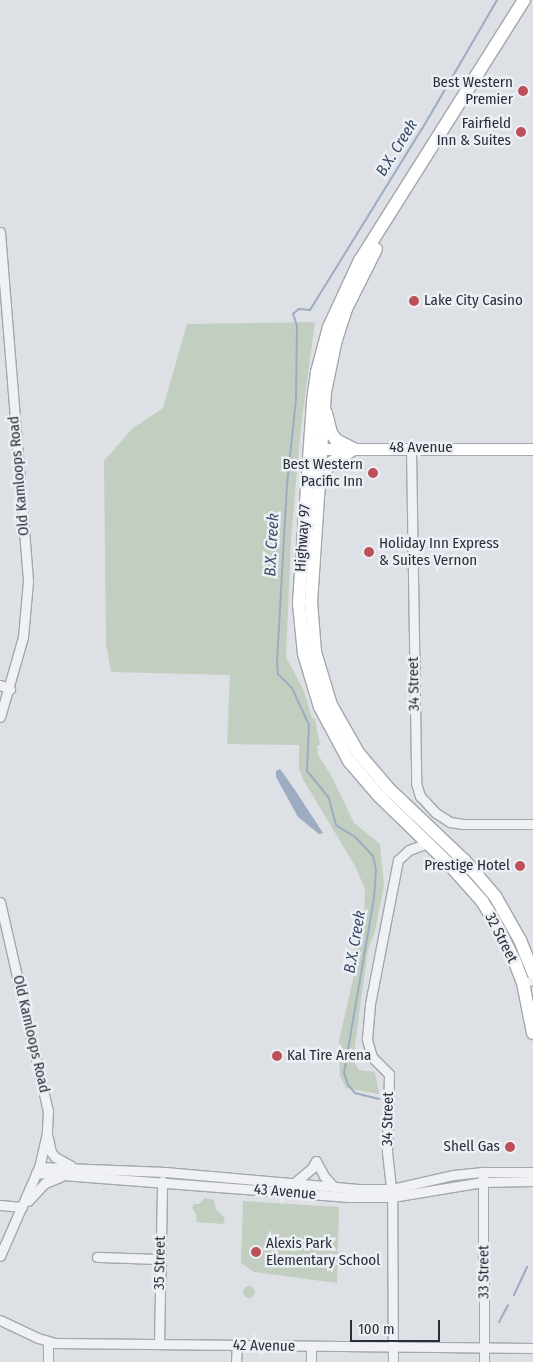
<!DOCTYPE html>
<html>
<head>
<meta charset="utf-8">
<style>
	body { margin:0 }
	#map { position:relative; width:533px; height:1362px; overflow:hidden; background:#dde0e5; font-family:"Fira Sans Condensed",sans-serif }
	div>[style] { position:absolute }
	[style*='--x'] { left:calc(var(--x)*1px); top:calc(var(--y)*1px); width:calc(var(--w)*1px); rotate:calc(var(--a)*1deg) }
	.green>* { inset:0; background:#c2cebf }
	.round { border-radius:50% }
	.water>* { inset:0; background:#9cacc1 }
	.stream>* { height:2px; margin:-1px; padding:0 1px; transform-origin:1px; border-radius:1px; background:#9cacc1 }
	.roads { filter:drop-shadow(1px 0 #a3a7ae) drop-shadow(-1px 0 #a3a7ae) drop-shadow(0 1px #a3a7ae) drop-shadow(0 -1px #a3a7ae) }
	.minor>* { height:9px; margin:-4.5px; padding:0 4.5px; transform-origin:4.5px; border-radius:4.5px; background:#eff1f4 }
	.major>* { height:11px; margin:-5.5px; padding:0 5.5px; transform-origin:5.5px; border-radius:5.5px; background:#fff }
	.highway>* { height:12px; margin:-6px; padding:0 6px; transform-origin:6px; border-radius:6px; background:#fff }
	.dots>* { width:14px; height:14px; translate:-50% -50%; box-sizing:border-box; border:2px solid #eceff3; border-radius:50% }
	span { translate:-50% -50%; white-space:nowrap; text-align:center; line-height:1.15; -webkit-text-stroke:5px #eceff3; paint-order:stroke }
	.poi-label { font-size:15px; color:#282e3a }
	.right { translate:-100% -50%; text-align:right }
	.left { translate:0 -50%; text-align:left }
	.street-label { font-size:15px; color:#282e3a }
	.water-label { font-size:16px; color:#384b69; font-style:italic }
	.scale { position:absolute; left:350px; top:1320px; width:90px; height:22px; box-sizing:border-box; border:2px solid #282e3a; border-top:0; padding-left:6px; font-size:15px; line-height:18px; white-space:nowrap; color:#282e3a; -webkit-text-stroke:4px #eceff3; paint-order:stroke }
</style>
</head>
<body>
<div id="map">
	<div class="green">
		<div style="clip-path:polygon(315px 322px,301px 426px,291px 539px,286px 657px,304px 691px,312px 718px,315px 719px,320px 745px,317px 745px,318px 755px,331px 775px,354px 823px,380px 844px,384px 885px,375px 931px,368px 949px,353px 1060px,359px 1070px,375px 1072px,379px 1094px,346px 1088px,340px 1076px,339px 1041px,353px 979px,355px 938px,364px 921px,365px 889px,355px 866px,304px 781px,299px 769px,299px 745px,227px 744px,230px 675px,111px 672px,106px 643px,104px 461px,132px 429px,163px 408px,187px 324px)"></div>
		<div style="clip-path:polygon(205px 1198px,214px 1200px,216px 1209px,225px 1218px,223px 1224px,197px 1222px,196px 1214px,192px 1208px,194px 1204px,199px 1204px)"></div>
		<div style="clip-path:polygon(243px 1201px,339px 1207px,337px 1283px,254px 1272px,241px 1263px)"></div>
		<div class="round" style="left:243px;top:1286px;width:12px;height:12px"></div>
	</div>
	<div class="water">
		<div style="clip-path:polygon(280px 769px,295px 790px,323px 833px,319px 834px,298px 817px,276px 777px,276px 771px)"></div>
	</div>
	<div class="stream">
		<div style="--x:379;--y:1099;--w:25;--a:-166"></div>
		<div style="--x:355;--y:1093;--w:11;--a:-131"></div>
		<div style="--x:348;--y:1085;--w:13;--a:-108"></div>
		<div style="--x:344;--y:1073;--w:178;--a:-80.3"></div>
		<div style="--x:374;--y:898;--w:28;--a:-86"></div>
		<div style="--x:376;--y:870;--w:14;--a:-102"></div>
		<div style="--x:373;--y:856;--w:26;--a:-133"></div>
		<div style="--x:355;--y:837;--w:22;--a:-148"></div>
		<div style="--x:336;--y:825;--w:28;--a:-105"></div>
		<div style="--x:329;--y:798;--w:35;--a:-129"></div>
		<div style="--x:307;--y:771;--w:46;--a:-87.5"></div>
		<div style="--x:309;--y:725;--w:41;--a:-114.7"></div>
		<div style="--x:292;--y:688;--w:20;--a:-135"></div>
		<div style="--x:278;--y:674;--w:11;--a:-95"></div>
		<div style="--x:277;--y:663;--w:178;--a:-86.8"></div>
		<div style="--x:287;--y:485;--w:86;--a:-84"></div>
		<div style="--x:296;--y:399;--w:73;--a:-89.2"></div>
		<div style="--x:297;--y:326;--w:13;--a:-108"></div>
		<div style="--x:293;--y:314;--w:8;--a:-40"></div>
		<div style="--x:299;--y:309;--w:11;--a:5"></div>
		<div style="--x:310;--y:310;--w:213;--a:-58.3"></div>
		<div style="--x:422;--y:129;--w:149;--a:-59.8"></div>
		<div style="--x:514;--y:1295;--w:31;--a:-65"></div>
		<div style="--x:499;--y:1322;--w:19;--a:-62"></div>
	</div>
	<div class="roads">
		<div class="minor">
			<div style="--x:0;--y:232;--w:350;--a:85.4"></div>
			<div style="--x:28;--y:581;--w:56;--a:95.1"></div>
			<div style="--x:23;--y:637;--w:83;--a:106"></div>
			<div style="--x:411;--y:448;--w:335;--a:89.1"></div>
			<div style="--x:416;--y:783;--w:14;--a:73"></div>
			<div style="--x:420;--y:796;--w:23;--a:47"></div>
			<div style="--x:436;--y:813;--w:17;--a:33"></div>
			<div style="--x:450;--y:822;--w:13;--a:9"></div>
			<div style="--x:463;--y:824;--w:70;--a:0"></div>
			<div style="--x:0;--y:685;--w:11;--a:22"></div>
			<div style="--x:0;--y:902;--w:214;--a:77.1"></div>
			<div style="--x:48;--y:1111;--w:22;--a:93"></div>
			<div style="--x:47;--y:1133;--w:35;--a:103"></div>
			<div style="--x:39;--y:1167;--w:97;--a:113.7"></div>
			<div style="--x:523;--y:983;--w:10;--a:-17"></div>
			<div style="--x:48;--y:1138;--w:14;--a:78"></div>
			<div style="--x:51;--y:1152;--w:6;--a:51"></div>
			<div style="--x:55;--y:1157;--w:18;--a:29"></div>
			<div style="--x:316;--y:1161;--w:17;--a:62"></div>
			<div style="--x:324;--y:1176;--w:15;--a:48"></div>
			<div style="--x:39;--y:1167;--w:126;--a:2.3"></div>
			<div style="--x:165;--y:1172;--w:197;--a:5"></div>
			<div style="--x:361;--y:1189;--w:31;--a:0"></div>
			<div style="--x:392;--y:1189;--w:63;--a:-12.9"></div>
			<div style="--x:453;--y:1175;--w:30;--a:-6"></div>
			<div style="--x:483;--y:1172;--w:50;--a:0"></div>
			<div style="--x:36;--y:1173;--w:314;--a:4.4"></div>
			<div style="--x:349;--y:1197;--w:43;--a:0"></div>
			<div style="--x:392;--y:1197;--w:92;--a:-9.4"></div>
			<div style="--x:483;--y:1182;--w:50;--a:-1.1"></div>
			<div style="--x:483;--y:1177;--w:185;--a:89.7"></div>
			<div style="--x:293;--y:1184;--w:25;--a:-40"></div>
			<div style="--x:312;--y:1168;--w:8;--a:-60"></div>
			<div style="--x:28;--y:1201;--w:25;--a:-47"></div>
			<div style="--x:45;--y:1183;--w:16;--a:-22"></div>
			<div style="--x:0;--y:1205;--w:22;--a:5"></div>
			<div style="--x:97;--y:1257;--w:64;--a:1.8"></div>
			<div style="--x:0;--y:1320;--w:42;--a:25.3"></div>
			<div style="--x:38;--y:1338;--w:18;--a:16"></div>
			<div style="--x:55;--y:1343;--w:478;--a:0.6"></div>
			<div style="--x:159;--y:1344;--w:163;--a:-88.9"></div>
			<div style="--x:48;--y:1362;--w:20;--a:-90"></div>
			<div style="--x:236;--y:1362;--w:17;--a:-87"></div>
			<div style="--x:311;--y:1362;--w:15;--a:-90"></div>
			<div style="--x:393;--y:1362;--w:165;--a:-90.3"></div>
			<div style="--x:392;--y:1197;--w:45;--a:-96.3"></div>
			<div style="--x:387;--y:1152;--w:78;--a:-88.5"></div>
			<div style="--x:389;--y:1074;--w:24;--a:-135"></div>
			<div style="--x:372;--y:1057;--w:19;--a:-106"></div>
			<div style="--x:367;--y:1039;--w:35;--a:-85"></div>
			<div style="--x:370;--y:1004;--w:147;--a:-79"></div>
			<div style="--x:398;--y:860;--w:15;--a:-42"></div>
			<div style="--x:409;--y:850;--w:19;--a:-21"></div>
		</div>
		<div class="major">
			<div style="--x:313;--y:449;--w:220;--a:0"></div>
		</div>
		<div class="highway">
			<div style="--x:524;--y:0;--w:307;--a:122.2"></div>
			<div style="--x:360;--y:260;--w:74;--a:114.8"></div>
			<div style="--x:329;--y:327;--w:47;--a:104.9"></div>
			<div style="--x:317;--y:372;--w:30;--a:98"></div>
			<div style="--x:313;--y:402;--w:202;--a:94"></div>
			<div style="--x:299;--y:604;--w:50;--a:84.3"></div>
			<div style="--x:304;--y:654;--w:55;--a:73.2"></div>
			<div style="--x:320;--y:707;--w:61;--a:61.8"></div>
			<div style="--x:349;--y:761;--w:46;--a:49.4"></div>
			<div style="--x:379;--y:796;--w:98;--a:44.2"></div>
			<div style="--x:449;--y:864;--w:50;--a:48.3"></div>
			<div style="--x:482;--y:901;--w:22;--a:58"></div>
			<div style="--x:494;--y:920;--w:47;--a:63.4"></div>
			<div style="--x:515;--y:962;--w:22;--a:69"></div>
			<div style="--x:523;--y:983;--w:51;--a:78.7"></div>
			<div style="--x:376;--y:249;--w:67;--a:116.6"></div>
			<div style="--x:346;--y:309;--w:32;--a:108"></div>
			<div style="--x:336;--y:339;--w:54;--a:101.7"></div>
			<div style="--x:325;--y:392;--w:210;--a:93.8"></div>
			<div style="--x:311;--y:602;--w:50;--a:85.4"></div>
			<div style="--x:315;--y:652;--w:55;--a:73.2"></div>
			<div style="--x:331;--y:705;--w:56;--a:60.3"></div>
			<div style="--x:359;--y:754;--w:45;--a:49.5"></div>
			<div style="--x:388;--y:788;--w:105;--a:43.5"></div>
			<div style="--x:464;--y:860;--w:48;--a:49.3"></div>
			<div style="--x:495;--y:896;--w:51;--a:60.4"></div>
			<div style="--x:520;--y:940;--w:35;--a:68"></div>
			<div style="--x:326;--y:413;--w:21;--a:76"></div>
			<div style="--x:331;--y:433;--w:9;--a:54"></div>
			<div style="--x:336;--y:440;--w:20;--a:27"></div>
			<div style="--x:320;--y:482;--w:20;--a:-63"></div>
			<div style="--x:329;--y:464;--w:29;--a:-31"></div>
		</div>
	</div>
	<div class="dots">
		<div style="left:523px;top:91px;background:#bd4f5a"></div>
		<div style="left:521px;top:132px;background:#bd4f5a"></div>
		<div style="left:414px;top:301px;background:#bd4f5a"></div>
		<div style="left:373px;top:473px;background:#bd4f5a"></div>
		<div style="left:369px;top:552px;background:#bd4f5a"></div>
		<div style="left:520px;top:866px;background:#bd4f5a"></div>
		<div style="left:277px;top:1056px;background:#bd4f5a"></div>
		<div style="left:510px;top:1147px;background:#bd4f5a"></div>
		<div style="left:256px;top:1252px;background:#bd4f5a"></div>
	</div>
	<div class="poi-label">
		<span class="right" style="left:513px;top:91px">Best Western<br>Premier</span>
		<span class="right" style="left:511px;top:132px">Fairfield<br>Inn &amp; Suites</span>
		<span class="left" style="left:424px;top:301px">Lake City Casino</span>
		<span class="right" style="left:363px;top:473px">Best Western<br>Pacific Inn</span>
		<span class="left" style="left:379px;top:552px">Holiday Inn Express<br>&amp; Suites Vernon</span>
		<span class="right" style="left:510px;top:866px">Prestige Hotel</span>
		<span class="left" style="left:287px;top:1056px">Kal Tire Arena</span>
		<span class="right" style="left:500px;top:1147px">Shell Gas</span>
		<span class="left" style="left:266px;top:1252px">Alexis Park<br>Elementary School</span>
	</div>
	<div class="street-label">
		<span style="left:421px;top:448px">48 Avenue</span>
		<span style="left:19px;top:476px;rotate:-95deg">Old Kamloops Road</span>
		<span style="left:303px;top:538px;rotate:-86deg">Highway 97</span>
		<span style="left:414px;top:684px;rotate:-91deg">34 Street</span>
		<span style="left:501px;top:938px;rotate:63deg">32 Street</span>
		<span style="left:31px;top:1034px;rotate:77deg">Old Kamloops Road</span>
		<span style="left:388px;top:1119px;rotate:-89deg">34 Street</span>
		<span style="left:285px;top:1192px;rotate:5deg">43 Avenue</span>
		<span style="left:160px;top:1263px;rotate:-89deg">35 Street</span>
		<span style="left:484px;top:1272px;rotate:-90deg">33 Street</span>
		<span style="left:264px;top:1346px;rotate:1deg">42 Avenue</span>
	</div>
	<div class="water-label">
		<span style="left:397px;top:148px;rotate:-58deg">B.X. Creek</span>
		<span style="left:272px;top:545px;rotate:-87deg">B.X. Creek</span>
		<span style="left:355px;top:942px;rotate:-80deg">B.X. Creek</span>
	</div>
	<div class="scale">100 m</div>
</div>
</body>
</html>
